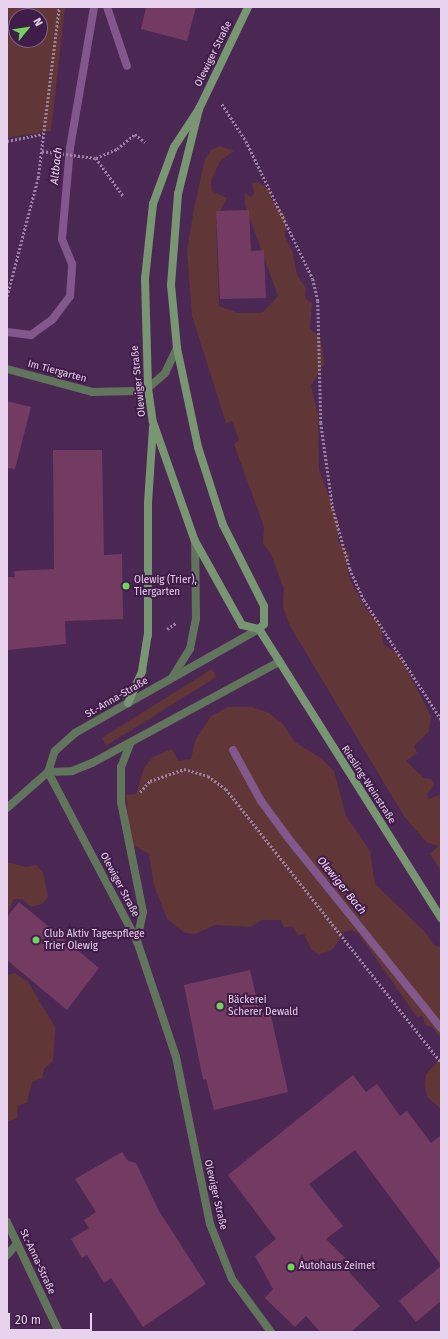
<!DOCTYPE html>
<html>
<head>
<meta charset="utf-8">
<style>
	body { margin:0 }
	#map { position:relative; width:448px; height:1339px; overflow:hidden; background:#4b2753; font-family:"Fira Sans",sans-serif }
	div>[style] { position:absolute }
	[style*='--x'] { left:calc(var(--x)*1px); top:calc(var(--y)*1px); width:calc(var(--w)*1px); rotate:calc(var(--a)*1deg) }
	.green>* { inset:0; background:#613636; transform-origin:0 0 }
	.stream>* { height:8px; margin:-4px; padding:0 4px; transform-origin:4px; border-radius:4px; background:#82578b }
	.building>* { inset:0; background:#743b62 }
	.path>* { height:2.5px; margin-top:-1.25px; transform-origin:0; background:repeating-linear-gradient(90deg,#9e82a5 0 2px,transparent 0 4px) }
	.minor>* { height:8px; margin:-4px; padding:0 4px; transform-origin:4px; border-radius:4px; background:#61755d }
	.tertiary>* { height:8px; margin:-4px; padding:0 4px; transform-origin:4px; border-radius:4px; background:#61755d }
	.secondary>* { height:8px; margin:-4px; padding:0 4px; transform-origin:4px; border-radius:4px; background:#789671 }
	.dots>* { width:11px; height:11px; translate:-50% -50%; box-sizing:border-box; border:2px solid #401c48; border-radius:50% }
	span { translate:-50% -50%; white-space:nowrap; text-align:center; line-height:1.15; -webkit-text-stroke:4px #401c48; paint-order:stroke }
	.street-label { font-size:10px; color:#e8d2ed }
	.poi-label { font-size:10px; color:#e8d2ed }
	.left { translate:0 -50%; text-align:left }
	.water-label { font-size:11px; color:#f0d6f5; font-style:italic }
	.frame { position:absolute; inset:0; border:8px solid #e8d2ed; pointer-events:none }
	.north { position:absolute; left:8px; top:8px; width:40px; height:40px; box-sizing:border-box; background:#401c48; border:1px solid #83658a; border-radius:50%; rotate:60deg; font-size:11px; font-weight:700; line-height:16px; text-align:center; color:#e8d2ed }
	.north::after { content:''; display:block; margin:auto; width:14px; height:18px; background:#72d25d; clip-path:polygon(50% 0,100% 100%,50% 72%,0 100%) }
	.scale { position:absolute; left:8px; top:1313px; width:84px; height:18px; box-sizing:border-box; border:2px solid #e8d2ed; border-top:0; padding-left:5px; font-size:12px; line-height:14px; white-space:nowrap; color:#e8d2ed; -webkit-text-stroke:3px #401c48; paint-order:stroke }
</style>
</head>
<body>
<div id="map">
	<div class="green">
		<div style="clip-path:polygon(evenodd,7px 7px,65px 7px,51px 131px,7px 138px,7px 7px,16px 16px,40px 16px,40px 40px,16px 40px,16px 16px)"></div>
		<div style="clip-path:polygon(220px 146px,234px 151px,220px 161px,211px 181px,212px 191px,227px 198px,216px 218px,219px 306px,238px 313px,262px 313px,278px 296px,245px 205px,245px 193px,251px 197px,254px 194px,252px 183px,258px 182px,271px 191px,272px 200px,286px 217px,285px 237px,293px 253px,297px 275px,306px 288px,305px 298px,312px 303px,310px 328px,320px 338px,323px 350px,324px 364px,311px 386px,318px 413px,319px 470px,339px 523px,338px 541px,350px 555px,347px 566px,351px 582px,367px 611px,381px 625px,383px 644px,398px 653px,431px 716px,429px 731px,414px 746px,417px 753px,406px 761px,424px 778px,431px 779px,434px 784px,427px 795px,429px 799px,441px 794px,441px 871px,430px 854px,438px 846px,426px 842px,404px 816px,290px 626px,283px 607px,284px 589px,271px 554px,263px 544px,264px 527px,234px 444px,239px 440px,232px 421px,226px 423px,192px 316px,187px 251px,194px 208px,205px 159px,211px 150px)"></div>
		<div style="left:212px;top:669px;width:9px;height:130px;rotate:58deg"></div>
		<div style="clip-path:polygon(228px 707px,253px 707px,269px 713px,283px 724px,295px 742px,322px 759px,334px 771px,346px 816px,370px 851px,375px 884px,425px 932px,434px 945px,441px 947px,441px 1038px,432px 1027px,425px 1025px,423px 1016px,417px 1017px,358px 933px,352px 930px,344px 932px,333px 949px,319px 955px,311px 949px,304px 934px,298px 935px,292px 926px,284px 928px,281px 920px,262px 920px,250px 927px,215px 925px,195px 934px,185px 933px,167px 919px,154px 885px,149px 854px,130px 843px,126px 795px,136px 794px,144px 768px,153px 757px,172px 749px,178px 761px,191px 759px,195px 741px,211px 716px)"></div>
		<div style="clip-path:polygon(7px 862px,26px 867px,36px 865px,43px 872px,48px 897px,42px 904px,31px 907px,22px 899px,14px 899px,7px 915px)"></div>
		<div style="clip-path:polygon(15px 973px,28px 982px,55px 1027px,55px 1034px,53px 1061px,44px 1069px,42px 1078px,32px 1082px,27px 1103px,18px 1105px,17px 1118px,7px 1122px,7px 975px)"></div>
		<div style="clip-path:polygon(441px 1058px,441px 1109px,427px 1097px,425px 1085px,426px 1074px)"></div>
	</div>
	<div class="stream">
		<div style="--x:107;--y:7;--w:62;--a:71.3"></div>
		<div style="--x:7;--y:332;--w:24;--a:7"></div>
		<div style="--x:31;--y:335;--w:26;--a:-36"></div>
		<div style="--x:52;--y:320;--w:30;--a:-53"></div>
		<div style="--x:70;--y:296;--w:32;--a:-86"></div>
		<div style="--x:72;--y:264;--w:27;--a:-112"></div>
		<div style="--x:62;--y:239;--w:91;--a:-85"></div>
		<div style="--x:70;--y:148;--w:143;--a:-80.3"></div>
		<div style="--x:233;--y:750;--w:58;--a:61.2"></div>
		<div style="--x:261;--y:801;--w:47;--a:53.6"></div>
		<div style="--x:289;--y:839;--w:243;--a:51.2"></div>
	</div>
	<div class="building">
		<div style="clip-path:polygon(146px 7px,196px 7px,187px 41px,141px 29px)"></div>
		<div style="clip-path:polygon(249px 210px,251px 251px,264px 250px,266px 298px,220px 299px,216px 211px)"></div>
		<div style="clip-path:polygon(7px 401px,31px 407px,15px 469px,7px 468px)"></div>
		<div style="clip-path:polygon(53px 450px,102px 450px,104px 555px,122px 554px,123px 619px,65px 621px,66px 644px,7px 650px,7px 577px,15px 577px,14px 571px,54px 569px)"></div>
		<div style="clip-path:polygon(19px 902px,99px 968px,67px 1010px,7px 960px,7px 917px)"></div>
		<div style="clip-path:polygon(250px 970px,259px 1009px,269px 1007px,288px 1092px,214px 1110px,206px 1079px,203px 1080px,184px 985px)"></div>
		<div style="clip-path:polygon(353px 1075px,366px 1092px,377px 1084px,400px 1116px,407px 1111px,431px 1143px,441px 1135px,441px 1265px,355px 1150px,309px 1184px,343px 1226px,326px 1239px,354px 1267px,349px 1272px,380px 1306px,351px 1332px,320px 1332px,306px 1316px,295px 1327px,265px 1298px,273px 1289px,255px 1256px,276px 1239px,228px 1175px)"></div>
		<div style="clip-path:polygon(122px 1152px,128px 1161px,136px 1163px,159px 1211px,206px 1284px,143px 1327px,111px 1278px,104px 1283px,87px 1255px,82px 1258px,71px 1239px,89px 1228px,84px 1220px,96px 1212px,75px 1179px)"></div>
		<div style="clip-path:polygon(441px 1266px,441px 1301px,416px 1322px,399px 1301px)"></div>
	</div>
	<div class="path">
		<div style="--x:222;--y:104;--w:44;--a:57"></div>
		<div style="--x:246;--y:141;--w:153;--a:64.1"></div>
		<div style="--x:313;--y:279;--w:23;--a:77"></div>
		<div style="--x:318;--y:301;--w:122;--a:88.6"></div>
		<div style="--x:321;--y:423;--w:87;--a:82.1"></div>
		<div style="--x:333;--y:509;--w:62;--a:74.2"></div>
		<div style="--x:350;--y:569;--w:34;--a:66"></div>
		<div style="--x:364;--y:600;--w:142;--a:57.1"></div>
		<div style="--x:7;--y:141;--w:36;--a:-11"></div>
		<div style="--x:42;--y:151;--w:54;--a:7.4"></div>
		<div style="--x:96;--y:158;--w:48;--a:54.3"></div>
		<div style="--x:96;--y:158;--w:23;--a:-23"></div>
		<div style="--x:117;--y:149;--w:23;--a:-40"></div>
		<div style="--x:135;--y:134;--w:13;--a:39"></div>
		<div style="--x:7;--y:296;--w:122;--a:-75.3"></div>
		<div style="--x:38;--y:178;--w:172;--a:-83"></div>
		<div style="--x:167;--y:629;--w:11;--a:-34"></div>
		<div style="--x:140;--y:792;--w:15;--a:-48"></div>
		<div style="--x:150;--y:781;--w:36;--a:-19"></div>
		<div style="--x:184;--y:769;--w:25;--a:16"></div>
		<div style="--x:208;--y:776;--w:22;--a:36"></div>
		<div style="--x:226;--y:789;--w:347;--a:51.8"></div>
	</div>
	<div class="minor">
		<div style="--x:7;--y:369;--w:88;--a:15.1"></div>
		<div style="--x:92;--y:392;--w:42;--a:-1.4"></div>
		<div style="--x:134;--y:391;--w:14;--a:-12"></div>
		<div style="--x:148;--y:388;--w:23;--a:-41"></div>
		<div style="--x:165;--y:373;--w:28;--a:-64"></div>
		<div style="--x:7;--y:808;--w:55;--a:-41.3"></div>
		<div style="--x:7;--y:1222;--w:122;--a:64.7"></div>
		<div style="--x:7;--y:1255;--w:15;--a:-48"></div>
	</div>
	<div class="tertiary">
		<div style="--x:173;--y:676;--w:32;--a:-58"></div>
		<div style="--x:190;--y:649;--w:31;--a:-79"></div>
		<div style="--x:196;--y:619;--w:78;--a:-90.7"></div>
		<div style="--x:130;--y:744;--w:25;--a:111"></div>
		<div style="--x:121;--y:767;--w:35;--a:90"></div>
		<div style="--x:121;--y:802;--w:112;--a:78.7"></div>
		<div style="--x:143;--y:912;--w:30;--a:102"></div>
		<div style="--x:48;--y:772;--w:191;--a:62.2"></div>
		<div style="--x:137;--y:941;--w:122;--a:71.4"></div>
		<div style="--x:176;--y:1057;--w:170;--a:78.5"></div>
		<div style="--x:210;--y:1224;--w:59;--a:68.2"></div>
		<div style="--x:232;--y:1279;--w:66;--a:53.7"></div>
		<div style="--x:48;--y:772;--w:22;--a:-72"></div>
		<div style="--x:55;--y:751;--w:27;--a:-42"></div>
		<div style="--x:75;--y:733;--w:211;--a:-29.5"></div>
		<div style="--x:48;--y:772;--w:24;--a:-2"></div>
		<div style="--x:72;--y:771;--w:22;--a:-22"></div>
		<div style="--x:92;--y:763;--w:213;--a:-28.4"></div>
	</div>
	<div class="secondary">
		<div style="--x:199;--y:109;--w:45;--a:123.3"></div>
		<div style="--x:174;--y:147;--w:61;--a:110.2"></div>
		<div style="--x:153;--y:204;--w:75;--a:96.1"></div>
		<div style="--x:145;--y:279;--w:109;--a:88.4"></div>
		<div style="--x:148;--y:388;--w:34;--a:82"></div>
		<div style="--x:153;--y:422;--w:126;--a:70.6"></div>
		<div style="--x:195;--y:541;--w:96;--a:60.8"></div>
		<div style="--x:242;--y:625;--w:17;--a:13"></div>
		<div style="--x:259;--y:629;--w:7;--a:-45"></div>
		<div style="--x:264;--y:624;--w:18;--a:-90"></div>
		<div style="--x:264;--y:606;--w:91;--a:-116.8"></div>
		<div style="--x:223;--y:525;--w:82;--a:-107.8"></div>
		<div style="--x:198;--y:447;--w:101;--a:-102"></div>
		<div style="--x:177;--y:348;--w:63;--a:-95.4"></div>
		<div style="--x:171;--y:285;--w:91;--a:-85.6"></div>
		<div style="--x:178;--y:194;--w:88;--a:-76.1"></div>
		<div style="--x:199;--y:109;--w:113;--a:-64.3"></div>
		<div style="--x:259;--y:629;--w:342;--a:57.8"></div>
		<div style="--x:128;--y:703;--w:35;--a:-66"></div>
		<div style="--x:142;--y:671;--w:36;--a:-81"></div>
		<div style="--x:148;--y:635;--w:132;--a:-90"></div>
		<div style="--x:148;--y:503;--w:76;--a:-86.2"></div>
	</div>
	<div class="dots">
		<div style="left:126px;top:586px;background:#72d25d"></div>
		<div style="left:36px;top:940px;background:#72d25d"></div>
		<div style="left:220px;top:1006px;background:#72d25d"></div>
		<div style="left:291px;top:1267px;background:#72d25d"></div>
	</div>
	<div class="street-label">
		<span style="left:214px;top:54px;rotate:-64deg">Olewiger Straße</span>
		<span style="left:57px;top:372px;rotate:15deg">Im Tiergarten</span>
		<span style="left:139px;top:381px;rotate:-96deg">Olewiger Straße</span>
		<span style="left:117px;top:698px;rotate:-30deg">St.-Anna-Straße</span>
		<span style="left:368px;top:785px;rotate:57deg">Riesling-Weinstraße</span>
		<span style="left:119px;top:885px;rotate:62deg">Olewiger Straße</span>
		<span style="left:215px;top:1195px;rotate:77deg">Olewiger Straße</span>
		<span style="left:37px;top:1262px;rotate:65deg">St.-Anna-Straße</span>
	</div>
	<div class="poi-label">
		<span class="left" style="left:134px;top:586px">Olewig (Trier),<br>Tiergarten</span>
		<span class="left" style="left:44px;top:940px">Club Aktiv Tagespflege<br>Trier Olewig</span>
		<span class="left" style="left:228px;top:1006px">Bäckerei<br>Scherer Dewald</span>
		<span class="left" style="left:299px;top:1267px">Autohaus Zeimet</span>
	</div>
	<div class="water-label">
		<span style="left:57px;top:166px;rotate:-84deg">Altbach</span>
		<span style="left:341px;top:886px;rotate:51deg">Olewiger Bach</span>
	</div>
	<div class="frame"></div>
	<div class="north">N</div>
	<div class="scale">20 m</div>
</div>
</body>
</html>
